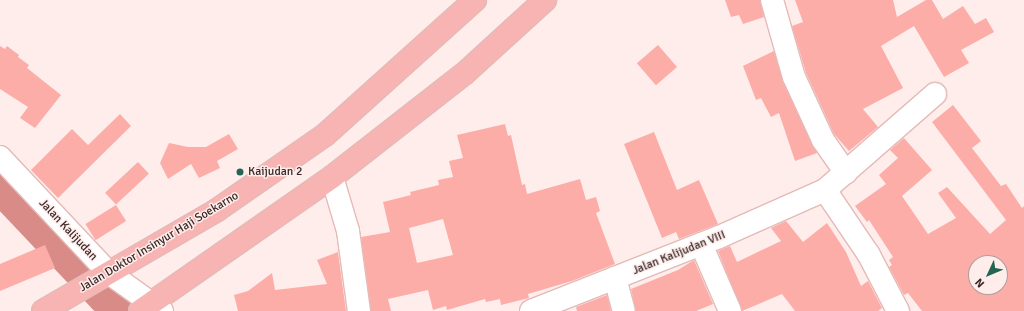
<!DOCTYPE html>
<html>
<head>
<meta charset="utf-8">
<style>
	body { margin:0 }
	#map { position:relative; width:1024px; height:311px; overflow:hidden; background:#feedeb; font-family:Signika,sans-serif }
	div>[style] { position:absolute }
	[style*='--x'] { left:calc(var(--x)*1px); top:calc(var(--y)*1px); width:calc(var(--w)*1px); rotate:calc(var(--a)*1deg) }
	.river>* { height:36px; margin:-18px; padding:0 18px; transform-origin:18px; border-radius:18px; background:#d88b87 }
	.building>* { inset:0; background:#fcada8; transform-origin:0 0 }
	.roads { filter:drop-shadow(1px 0 #e4bab7) drop-shadow(-1px 0 #e4bab7) drop-shadow(0 1px #e4bab7) drop-shadow(0 -1px #e4bab7) }
	.minor>* { height:22px; margin:-11px; padding:0 11px; transform-origin:11px; border-radius:11px; background:#fff }
	.major>* { height:22px; margin:-11px; padding:0 11px; transform-origin:11px; border-radius:11px; background:#f7b4b2 }
	.dots>* { width:11px; height:11px; translate:-50% -50%; box-sizing:border-box; border:2px solid #feedeb; border-radius:50% }
	span { translate:-50% -50%; white-space:nowrap; text-align:center; line-height:1.15; -webkit-text-stroke:3px #feedeb; paint-order:stroke }
	.poi-label { font-size:12px; color:#372726 }
	.left { translate:0 -50%; text-align:left }
	.street-label { font-size:12px; color:#372726 }
	.north { position:absolute; left:968px; top:255px; width:40px; height:40px; box-sizing:border-box; background:#feedeb; border:1px solid #ae9e9c; border-radius:50%; rotate:226deg; font-size:11px; font-weight:700; line-height:16px; text-align:center; color:#372726 }
	.north::after { content:''; display:block; margin:auto; width:14px; height:18px; background:#236453; clip-path:polygon(50% 0,100% 100%,50% 72%,0 100%) }
</style>
</head>
<body>
<div id="map">
	<div class="river">
		<div style="--x:0;--y:185;--w:173;--a:46.6"></div>
	</div>
	<div class="building">
		<div style="clip-path:polygon(725px 0,760px 0,764px 17px,743px 24px,739px 15px,731px 17px)"></div>
		<div style="clip-path:polygon(795px 0,893px 0,897px 17px,926px 0,932px 0,943px 19px,963px 6px,975px 24px,986px 18px,994px 32px,961px 50px,969px 63px,944px 77px,914px 26px,881px 46px,903px 88px,863px 109px,878px 127px,849px 151px,834px 134px,806px 73px,792px 26px,803px 22px)"></div>
		<div style="left:658px;top:45px;width:29px;height:28px;rotate:49deg"></div>
		<div style="clip-path:polygon(0 46px,5px 49px,7px 46px,19px 55px,18px 57px,29px 65px,27px 68px,61px 95px,35px 128px,20px 118px,28px 107px,0 89px)"></div>
		<div style="clip-path:polygon(774px 51px,783px 82px,817px 153px,795px 161px,779px 113px,771px 117px,761px 98px,756px 100px,743px 66px)"></div>
		<div style="clip-path:polygon(evenodd,953px 105px,981px 141px,972px 148px,1001px 186px,1006px 184px,1022px 208px,1024px 206px,1024px 311px,922px 311px,908px 293px,904px 295px,889px 267px,892px 265px,889px 260px,893px 257px,869px 220px,867px 222px,855px 206px,886px 184px,879px 175px,898px 158px,890px 150px,904px 138px,932px 170px,902px 196px,928px 234px,956px 218px,938px 193px,947px 187px,990px 234px,1006px 220px,932px 122px,953px 105px,976px 263px,1000px 263px,1000px 287px,976px 287px,976px 263px)"></div>
		<div style="clip-path:polygon(120px 114px,131px 126px,58px 198px,31px 170px,72px 129px,88px 145px)"></div>
		<div style="clip-path:polygon(evenodd,505px 124px,508px 136px,511px 135px,522px 185px,525px 184px,527px 194px,580px 179px,586px 200px,596px 197px,600px 211px,596px 213px,615px 264px,572px 281px,528px 294px,529px 298px,501px 305px,500px 299px,486px 302px,485px 299px,447px 310px,446px 306px,433px 310px,428px 290px,388px 299px,391px 311px,371px 311px,361px 237px,390px 232px,383px 202px,411px 195px,410px 192px,439px 185px,438px 180px,453px 177px,449px 161px,463px 158px,457px 135px,505px 124px,443px 219px,453px 255px,417px 263px,409px 228px,443px 219px)"></div>
		<div style="clip-path:polygon(654px 132px,677px 190px,699px 180px,718px 224px,679px 239px,676px 232px,662px 238px,624px 144px)"></div>
		<div style="clip-path:polygon(229px 134px,238px 149px,217px 161px,220px 168px,199px 178px,191px 164px,168px 179px,160px 163px,169px 143px,188px 147px,206px 147px)"></div>
		<div style="left:138px;top:162px;width:16px;height:45px;rotate:47deg"></div>
		<div style="left:116px;top:205px;width:19px;height:36px;rotate:58deg"></div>
		<div style="clip-path:polygon(786px 221px,803px 242px,827px 223px,846px 252px,861px 286px,868px 281px,882px 308px,878px 311px,795px 311px,782px 294px,742px 311px,718px 251px,730px 246px,737px 262px,781px 241px,771px 228px)"></div>
		<div style="clip-path:polygon(45px 245px,55px 268px,0 291px,0 264px)"></div>
		<div style="clip-path:polygon(338px 252px,346px 311px,238px 311px,234px 295px,248px 291px,272px 273px,275px 290px,327px 284px,317px 260px)"></div>
		<div style="clip-path:polygon(694px 260px,713px 304px,696px 311px,636px 311px,631px 289px,678px 270px)"></div>
		<div style="clip-path:polygon(607px 295px,611px 311px,577px 311px,576px 307px)"></div>
	</div>
	<div class="roads">
		<div class="minor">
			<div style="--x:772;--y:0;--w:80;--a:74.1"></div>
			<div style="--x:794;--y:77;--w:69;--a:65.3"></div>
			<div style="--x:823;--y:140;--w:40;--a:55.1"></div>
			<div style="--x:0;--y:157;--w:159;--a:46.8"></div>
			<div style="--x:109;--y:273;--w:65;--a:35.6"></div>
			<div style="--x:332;--y:177;--w:56;--a:73.5"></div>
			<div style="--x:348;--y:231;--w:81;--a:82.2"></div>
			<div style="--x:825;--y:190;--w:78;--a:55.9"></div>
			<div style="--x:869;--y:255;--w:63;--a:62.6"></div>
			<div style="--x:701;--y:244;--w:73;--a:66.6"></div>
			<div style="--x:615;--y:278;--w:34;--a:75"></div>
			<div style="--x:531;--y:311;--w:202;--a:-21.5"></div>
			<div style="--x:719;--y:237;--w:116;--a:-23.9"></div>
			<div style="--x:825;--y:190;--w:146;--a:-41.1"></div>
		</div>
		<div class="major">
			<div style="--x:43;--y:311;--w:201;--a:-30.1"></div>
			<div style="--x:217;--y:210;--w:131;--a:-34.8"></div>
			<div style="--x:325;--y:135;--w:202;--a:-42"></div>
			<div style="--x:140;--y:311;--w:234;--a:-34.9"></div>
			<div style="--x:332;--y:177;--w:167;--a:-38"></div>
			<div style="--x:464;--y:74;--w:110;--a:-42.4"></div>
		</div>
	</div>
	<div class="dots">
		<div style="left:240px;top:172px;background:#236453"></div>
	</div>
	<div class="poi-label">
		<span class="left" style="left:248px;top:172px">Kaijudan 2</span>
	</div>
	<div class="street-label">
		<span style="left:68px;top:230px;rotate:47deg">Jalan Kalijudan</span>
		<span style="left:159px;top:242px;rotate:-31deg">Jalan Doktor Insinyur Haji Soekarno</span>
		<span style="left:679px;top:253px;rotate:-22deg">Jalan Kalijudan VIII</span>
	</div>
	<div class="north">N</div>
</div>
</body>
</html>
